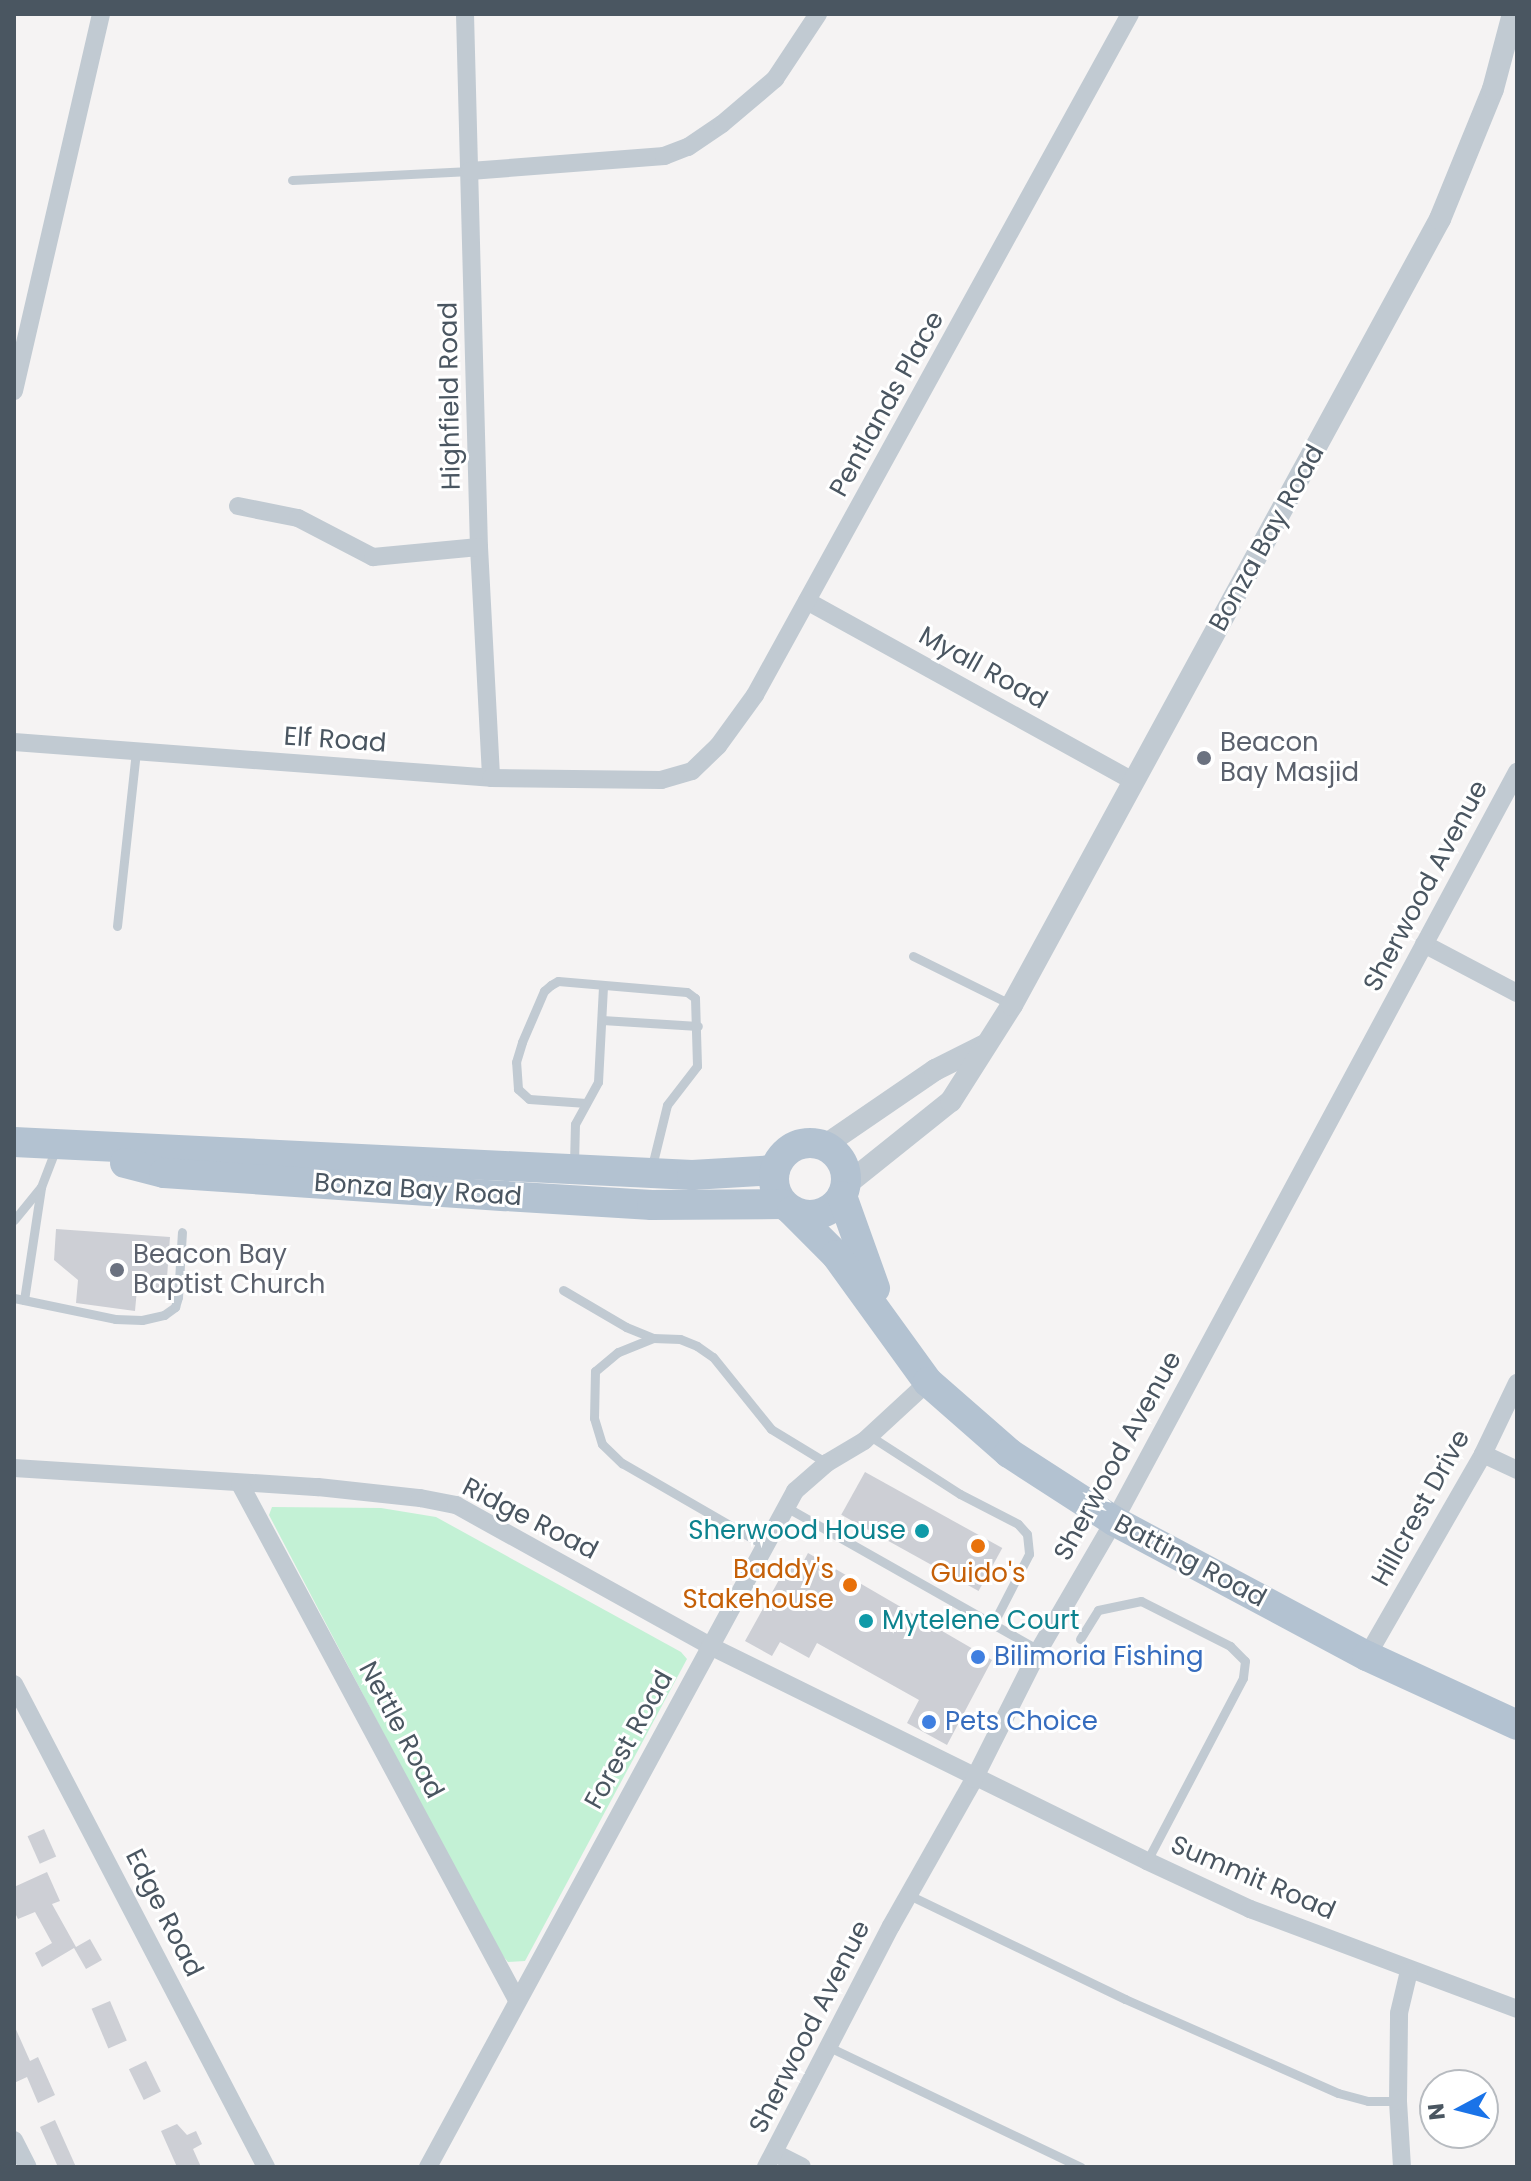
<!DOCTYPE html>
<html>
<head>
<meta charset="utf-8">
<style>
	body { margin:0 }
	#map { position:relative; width:1531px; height:2181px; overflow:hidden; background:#f5f3f3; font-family:Poppins,sans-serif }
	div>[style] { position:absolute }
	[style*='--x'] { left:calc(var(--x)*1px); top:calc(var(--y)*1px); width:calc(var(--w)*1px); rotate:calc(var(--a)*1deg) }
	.green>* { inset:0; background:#c3f1d5 }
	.building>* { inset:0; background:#cdcfd5; transform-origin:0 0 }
	.service>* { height:9px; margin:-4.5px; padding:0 4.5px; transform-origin:4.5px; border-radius:4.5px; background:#c1cad2 }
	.minor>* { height:18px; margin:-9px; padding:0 9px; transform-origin:9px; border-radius:9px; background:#c1cad2 }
	.tertiary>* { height:22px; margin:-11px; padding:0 11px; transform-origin:11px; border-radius:11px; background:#c1cad2 }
	.primary>* { height:30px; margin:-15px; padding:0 15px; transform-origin:15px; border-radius:15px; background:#b3c2d1 }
	.primary>.ring { margin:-15px; padding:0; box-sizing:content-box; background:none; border:30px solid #b3c2d1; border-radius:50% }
	.dots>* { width:22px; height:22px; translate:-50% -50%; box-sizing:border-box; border:4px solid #fff; border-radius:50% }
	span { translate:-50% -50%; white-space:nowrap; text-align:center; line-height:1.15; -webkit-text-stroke:6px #fff; paint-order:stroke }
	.street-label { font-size:26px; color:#4a5661 }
	.worship-label { font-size:26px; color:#5b616d }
	.left { translate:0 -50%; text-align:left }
	.culture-label { font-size:26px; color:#0d838f }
	.right { translate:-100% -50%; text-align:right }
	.food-label { font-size:26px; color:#c56008 }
	.shop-label { font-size:26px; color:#366cbe }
	.frame { position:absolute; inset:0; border:16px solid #4a5661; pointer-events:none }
	.north { position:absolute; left:1419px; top:2069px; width:80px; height:80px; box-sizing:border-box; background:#fff; border:2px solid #b7bbc0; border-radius:50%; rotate:263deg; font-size:22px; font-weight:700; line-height:32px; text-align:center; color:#4a5661 }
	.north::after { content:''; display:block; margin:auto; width:28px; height:36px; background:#1a73e8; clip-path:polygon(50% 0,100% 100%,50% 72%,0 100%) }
</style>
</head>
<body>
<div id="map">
	<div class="green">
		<div style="clip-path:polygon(272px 1507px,381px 1508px,436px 1517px,681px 1652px,687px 1659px,525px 1961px,508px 1962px,496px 1948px,269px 1515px)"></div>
	</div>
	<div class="building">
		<div style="clip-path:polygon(56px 1229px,170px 1237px,166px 1291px,137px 1289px,135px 1311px,76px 1303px,78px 1280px,54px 1260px)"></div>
		<div style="left:865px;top:1472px;width:157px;height:49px;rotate:29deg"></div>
		<div style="clip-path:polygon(808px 1553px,992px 1660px,947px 1745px,907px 1723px,919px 1700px,817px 1643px,809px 1658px,780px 1642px,772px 1656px,745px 1641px,790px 1560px,801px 1566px)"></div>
		<div style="left:44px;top:1829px;width:30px;height:18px;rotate:66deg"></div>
		<div style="clip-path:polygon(47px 1872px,60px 1901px,52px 1904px,76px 1947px,90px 1939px,102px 1960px,86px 1969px,74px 1948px,42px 1967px,35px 1953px,52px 1943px,35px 1912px,18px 1919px,14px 1911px,14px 1887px)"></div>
		<div style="left:110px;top:2001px;width:43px;height:20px;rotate:67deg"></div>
		<div style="clip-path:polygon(14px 2025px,30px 2061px,38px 2057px,55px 2095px,38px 2103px,27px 2077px,14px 2083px)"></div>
		<div style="left:146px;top:2061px;width:34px;height:19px;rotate:64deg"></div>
		<div style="clip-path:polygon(55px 2120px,76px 2167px,58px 2167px,40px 2127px)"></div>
		<div style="clip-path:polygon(177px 2124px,187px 2135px,196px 2131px,202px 2144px,193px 2149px,201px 2167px,177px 2167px,161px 2131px)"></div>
	</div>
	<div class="service">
		<div style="--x:292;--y:180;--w:178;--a:-2.9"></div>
		<div style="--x:117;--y:926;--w:176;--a:-83.8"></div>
		<div style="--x:913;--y:956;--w:110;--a:26.3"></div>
		<div style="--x:602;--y:1020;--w:96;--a:3.6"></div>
		<div style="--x:586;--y:1103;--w:57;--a:-176"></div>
		<div style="--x:529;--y:1099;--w:15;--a:-138"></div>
		<div style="--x:518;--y:1089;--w:27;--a:-94"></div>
		<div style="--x:516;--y:1062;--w:21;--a:-73"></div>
		<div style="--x:522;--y:1042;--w:56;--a:-66.7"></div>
		<div style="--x:544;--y:991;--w:9;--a:-41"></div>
		<div style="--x:551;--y:985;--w:8;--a:-30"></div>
		<div style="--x:558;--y:981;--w:129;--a:4.9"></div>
		<div style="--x:687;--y:992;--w:10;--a:37"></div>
		<div style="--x:695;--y:998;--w:68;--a:88.3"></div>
		<div style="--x:697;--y:1066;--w:49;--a:127.6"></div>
		<div style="--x:667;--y:1105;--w:67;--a:103.8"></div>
		<div style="--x:574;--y:1164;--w:40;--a:-88.6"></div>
		<div style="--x:575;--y:1124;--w:48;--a:-61.3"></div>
		<div style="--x:598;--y:1082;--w:96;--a:-87"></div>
		<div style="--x:14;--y:1220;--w:43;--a:-50.7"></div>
		<div style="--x:41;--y:1187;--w:42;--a:-69"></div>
		<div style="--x:563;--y:1290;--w:73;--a:30.4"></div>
		<div style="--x:626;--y:1327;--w:29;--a:22"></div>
		<div style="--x:653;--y:1338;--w:27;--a:2"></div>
		<div style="--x:680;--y:1339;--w:18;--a:22"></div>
		<div style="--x:697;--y:1346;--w:19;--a:35"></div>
		<div style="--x:713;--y:1357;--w:92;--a:51.1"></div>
		<div style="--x:771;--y:1429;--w:66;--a:31.3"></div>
		<div style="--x:14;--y:1298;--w:103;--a:11.7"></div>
		<div style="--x:115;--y:1319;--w:27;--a:2"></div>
		<div style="--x:142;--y:1320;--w:23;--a:-13"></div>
		<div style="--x:164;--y:1315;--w:14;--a:-36"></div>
		<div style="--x:175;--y:1307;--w:10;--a:-73"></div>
		<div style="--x:178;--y:1297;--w:65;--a:-86.5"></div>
		<div style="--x:24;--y:1300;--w:114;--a:-81.4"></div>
		<div style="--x:653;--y:1338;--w:38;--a:158"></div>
		<div style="--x:618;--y:1352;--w:30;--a:140"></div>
		<div style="--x:595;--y:1371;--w:47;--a:91.2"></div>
		<div style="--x:594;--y:1418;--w:27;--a:73"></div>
		<div style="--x:602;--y:1444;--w:28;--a:44"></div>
		<div style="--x:622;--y:1463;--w:164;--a:30"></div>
		<div style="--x:870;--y:1436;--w:107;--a:32.8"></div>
		<div style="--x:960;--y:1494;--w:65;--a:27.3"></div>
		<div style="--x:1018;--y:1524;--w:13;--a:48"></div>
		<div style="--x:1027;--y:1534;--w:20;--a:84"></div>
		<div style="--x:1029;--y:1554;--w:79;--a:117.2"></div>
		<div style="--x:786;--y:1507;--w:291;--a:29.5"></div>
		<div style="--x:1080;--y:1639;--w:34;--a:-58"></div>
		<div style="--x:1098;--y:1610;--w:44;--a:-11.8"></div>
		<div style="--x:1141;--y:1601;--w:100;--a:26.8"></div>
		<div style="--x:1230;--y:1646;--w:21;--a:45"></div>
		<div style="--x:1245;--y:1661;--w:17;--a:97"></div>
		<div style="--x:1243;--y:1678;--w:207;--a:117.7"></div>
		<div style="--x:909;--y:1895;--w:240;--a:25.7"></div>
		<div style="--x:1125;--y:1999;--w:233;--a:23.8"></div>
		<div style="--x:1338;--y:2093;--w:31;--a:15"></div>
		<div style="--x:1368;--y:2101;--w:30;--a:0"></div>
		<div style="--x:829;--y:2047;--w:279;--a:25.5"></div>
	</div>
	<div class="minor">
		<div style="--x:465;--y:14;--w:533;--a:88.5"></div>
		<div style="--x:479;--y:547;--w:231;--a:87"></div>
		<div style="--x:470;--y:171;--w:195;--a:-4.4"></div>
		<div style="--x:664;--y:156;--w:26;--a:-21"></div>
		<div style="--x:688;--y:147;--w:41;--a:-34.1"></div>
		<div style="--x:722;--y:124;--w:70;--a:-40.3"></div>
		<div style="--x:775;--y:79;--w:78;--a:-56.5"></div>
		<div style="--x:14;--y:391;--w:387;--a:-77"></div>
		<div style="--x:238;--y:506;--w:61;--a:11.3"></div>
		<div style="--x:298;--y:518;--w:85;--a:27.5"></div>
		<div style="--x:373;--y:557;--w:106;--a:-5.4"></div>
		<div style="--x:807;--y:601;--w:372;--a:28.9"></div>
		<div style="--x:14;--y:742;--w:478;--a:4.3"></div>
		<div style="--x:491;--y:778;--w:170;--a:0.7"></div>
		<div style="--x:661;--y:780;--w:32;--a:-16"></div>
		<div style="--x:692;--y:771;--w:36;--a:-44"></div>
		<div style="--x:718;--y:746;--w:63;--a:-54"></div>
		<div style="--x:755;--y:695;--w:777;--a:-61.16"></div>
		<div style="--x:1424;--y:944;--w:105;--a:27.8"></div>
		<div style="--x:1483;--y:1454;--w:38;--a:25"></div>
		<div style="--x:14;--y:1468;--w:305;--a:3.6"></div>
		<div style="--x:318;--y:1487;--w:103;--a:6.2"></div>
		<div style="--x:420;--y:1498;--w:37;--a:11"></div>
		<div style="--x:456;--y:1505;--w:291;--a:29"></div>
		<div style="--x:710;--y:1646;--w:487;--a:26.2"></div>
		<div style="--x:1147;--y:1861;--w:114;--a:25"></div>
		<div style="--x:1250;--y:1909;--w:285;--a:20.5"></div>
		<div style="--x:240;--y:1484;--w:586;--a:61.77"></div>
		<div style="--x:1367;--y:1656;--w:233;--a:-60.1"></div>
		<div style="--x:1483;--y:1454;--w:79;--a:-64.4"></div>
		<div style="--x:14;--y:1684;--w:545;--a:62.45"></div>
		<div style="--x:14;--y:2140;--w:30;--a:63"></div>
		<div style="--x:775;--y:2153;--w:30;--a:27"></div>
		<div style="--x:428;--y:2167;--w:769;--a:-61.5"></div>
		<div style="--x:795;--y:1491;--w:43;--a:-41.2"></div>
		<div style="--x:827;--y:1463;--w:43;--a:-30.7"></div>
		<div style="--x:864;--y:1441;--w:87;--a:-42.7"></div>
		<div style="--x:766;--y:2167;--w:271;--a:-62.6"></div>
		<div style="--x:891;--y:1926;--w:169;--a:-60.5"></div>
		<div style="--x:974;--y:1779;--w:144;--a:-63.3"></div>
		<div style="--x:1039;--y:1650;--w:149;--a:-59.8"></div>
		<div style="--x:1114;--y:1521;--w:851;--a:-61.72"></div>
		<div style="--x:1402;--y:2167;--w:66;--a:-93.5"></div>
		<div style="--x:1398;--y:2101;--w:88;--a:-89.3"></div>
		<div style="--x:1399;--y:2013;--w:43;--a:-76.6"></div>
	</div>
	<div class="tertiary">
		<div style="--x:824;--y:1146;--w:135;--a:-34.4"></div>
		<div style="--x:935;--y:1070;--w:54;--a:-26.6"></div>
		<div style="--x:846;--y:1185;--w:134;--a:-38.7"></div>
		<div style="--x:951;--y:1101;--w:114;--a:-57.6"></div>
		<div style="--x:1012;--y:1005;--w:895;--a:-61.43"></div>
		<div style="--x:1440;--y:219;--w:140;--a:-67.8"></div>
		<div style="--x:1493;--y:89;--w:78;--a:-75.1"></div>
	</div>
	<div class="primary">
		<div style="--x:14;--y:1142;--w:679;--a:2.79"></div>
		<div style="--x:692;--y:1175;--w:83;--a:-3.4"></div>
		<div class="ring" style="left:774px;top:1143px;width:42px;height:42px"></div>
		<div style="--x:125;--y:1163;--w:40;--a:14.4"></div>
		<div style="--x:164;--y:1173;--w:342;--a:3.9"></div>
		<div style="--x:505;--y:1196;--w:147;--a:3.5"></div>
		<div style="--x:652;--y:1205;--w:130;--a:-0.4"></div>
		<div style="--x:842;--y:1196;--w:98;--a:70.3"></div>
		<div style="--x:792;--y:1211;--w:62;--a:45"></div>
		<div style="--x:836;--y:1255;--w:157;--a:54.1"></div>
		<div style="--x:928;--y:1382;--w:108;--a:41.2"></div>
		<div style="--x:1009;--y:1453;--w:125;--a:32.9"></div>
		<div style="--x:1114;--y:1521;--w:287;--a:28.1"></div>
		<div style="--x:1367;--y:1656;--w:165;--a:24.7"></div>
	</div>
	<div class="dots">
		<div style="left:1204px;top:758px;background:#6b7280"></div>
		<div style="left:117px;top:1270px;background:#6b7280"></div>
		<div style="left:922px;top:1531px;background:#0f9aa8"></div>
		<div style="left:978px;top:1546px;background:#e8710a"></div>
		<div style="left:850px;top:1585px;background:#e8710a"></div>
		<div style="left:866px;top:1621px;background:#0f9aa8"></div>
		<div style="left:978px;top:1657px;background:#3f7fe0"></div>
		<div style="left:929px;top:1722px;background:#3f7fe0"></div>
	</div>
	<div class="street-label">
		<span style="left:450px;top:396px;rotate:-91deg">Highfield Road</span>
		<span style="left:887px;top:404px;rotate:-61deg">Pentlands Place</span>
		<span style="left:1267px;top:538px;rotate:-61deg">Bonza Bay Road</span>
		<span style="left:983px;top:668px;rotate:29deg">Myall Road</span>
		<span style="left:335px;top:740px;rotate:4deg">Elf Road</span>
		<span style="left:1426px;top:886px;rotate:-62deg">Sherwood Avenue</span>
		<span style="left:418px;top:1190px;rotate:4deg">Bonza Bay Road</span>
		<span style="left:1118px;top:1456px;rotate:-61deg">Sherwood Avenue</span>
		<span style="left:1421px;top:1508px;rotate:-61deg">Hillcrest Drive</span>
		<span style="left:530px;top:1519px;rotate:27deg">Ridge Road</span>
		<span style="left:1190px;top:1561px;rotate:28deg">Batting Road</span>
		<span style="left:401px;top:1730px;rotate:62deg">Nettle Road</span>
		<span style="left:629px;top:1740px;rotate:-61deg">Forest Road</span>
		<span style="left:1253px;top:1878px;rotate:23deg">Summit Road</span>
		<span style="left:164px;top:1913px;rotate:63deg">Edge Road</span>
		<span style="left:810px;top:2027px;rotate:-63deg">Sherwood Avenue</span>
	</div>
	<div class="worship-label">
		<span class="left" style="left:1220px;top:758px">Beacon<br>Bay Masjid</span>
		<span class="left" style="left:133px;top:1270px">Beacon Bay<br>Baptist Church</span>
	</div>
	<div class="culture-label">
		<span class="right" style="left:906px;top:1531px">Sherwood House</span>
		<span class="left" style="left:882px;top:1621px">Mytelene Court</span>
	</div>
	<div class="food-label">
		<span class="right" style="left:834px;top:1585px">Baddy's<br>Stakehouse</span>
		<span style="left:978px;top:1574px">Guido's</span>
	</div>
	<div class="shop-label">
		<span class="left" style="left:994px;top:1657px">Bilimoria Fishing</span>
		<span class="left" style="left:945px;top:1722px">Pets Choice</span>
	</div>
	<div class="frame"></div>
	<div class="north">N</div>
</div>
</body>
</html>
